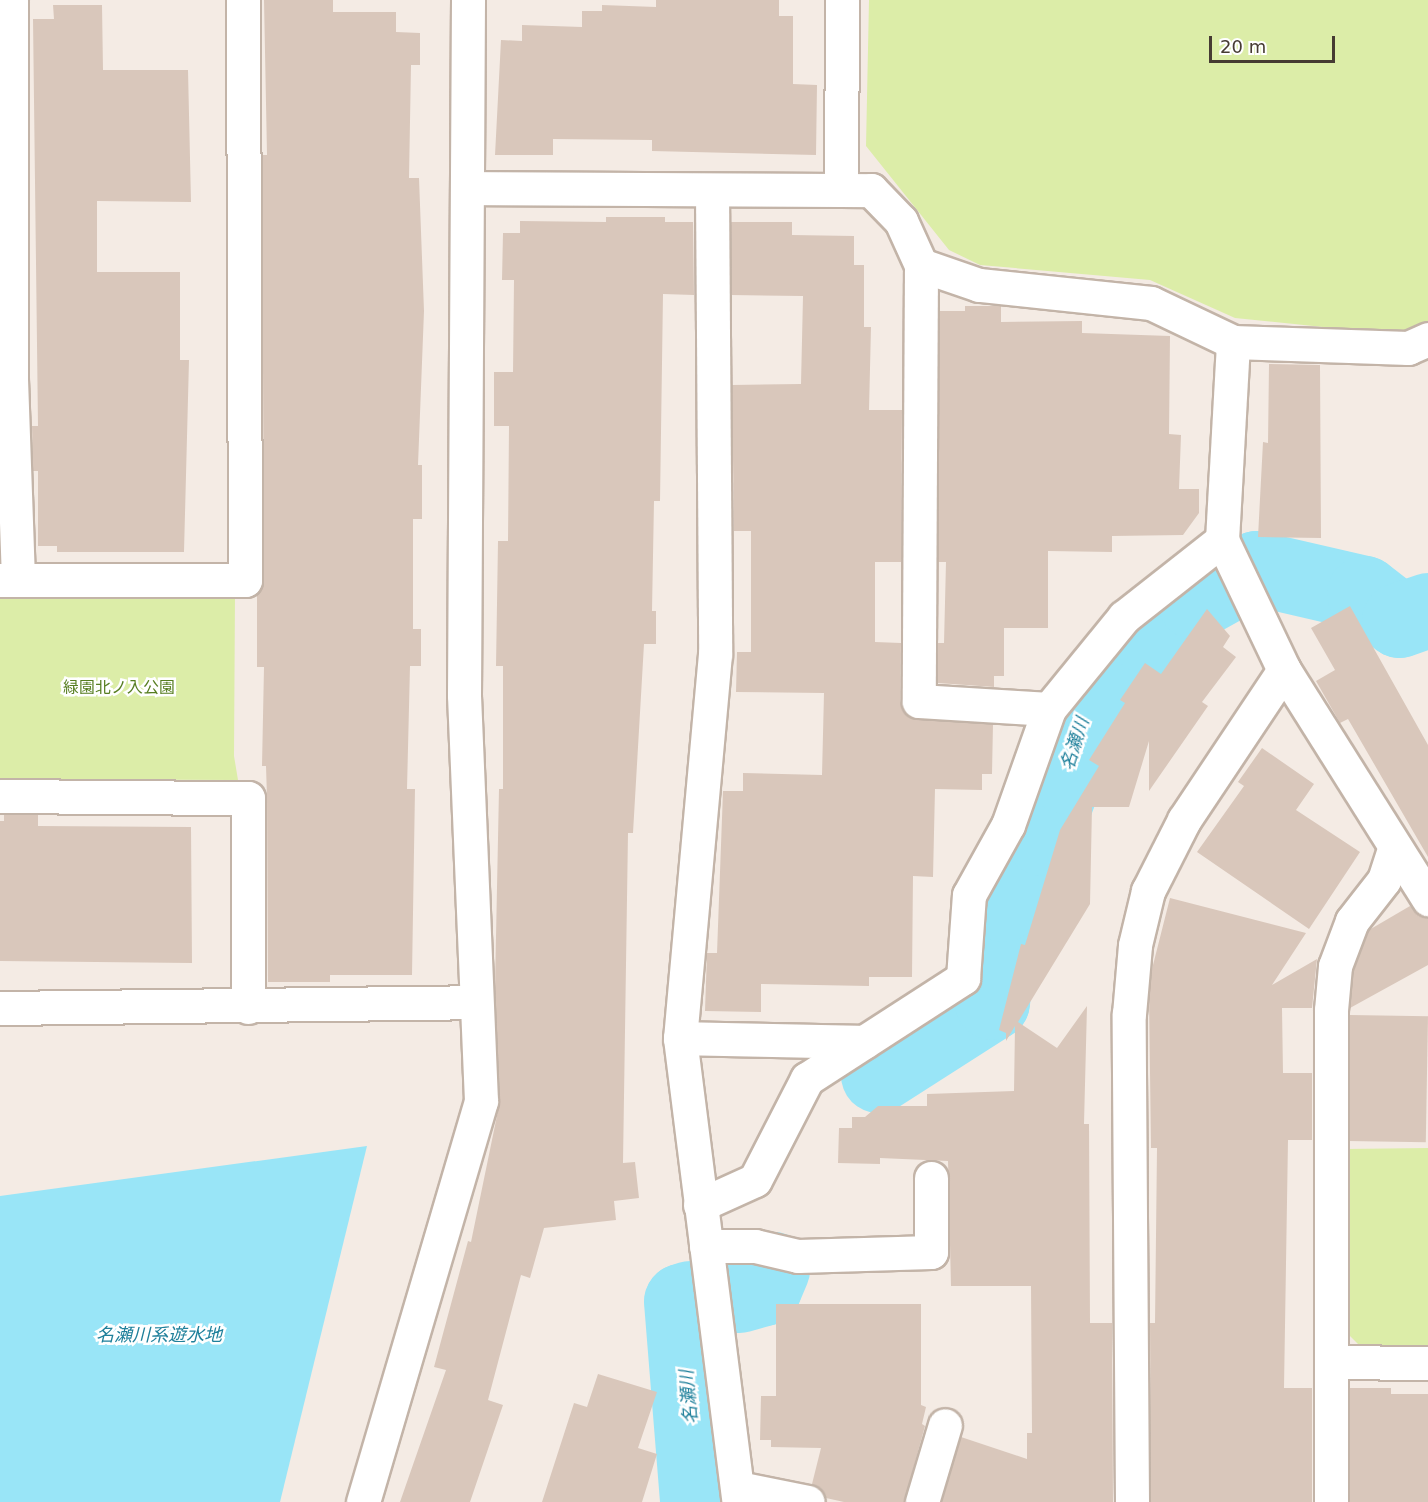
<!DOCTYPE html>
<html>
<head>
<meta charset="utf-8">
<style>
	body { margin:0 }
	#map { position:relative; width:1428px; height:1502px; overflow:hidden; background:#f4ebe4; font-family:"DejaVu Sans","Noto Sans JP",sans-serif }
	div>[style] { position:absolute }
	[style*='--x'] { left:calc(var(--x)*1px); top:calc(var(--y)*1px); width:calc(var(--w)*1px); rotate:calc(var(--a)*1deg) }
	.green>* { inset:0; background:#dceda8 }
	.water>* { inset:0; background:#99e5f7 }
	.river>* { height:75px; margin:-37.5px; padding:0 37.5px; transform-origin:37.5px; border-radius:37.5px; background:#99e5f7 }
	.building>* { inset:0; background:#d9c7bb; transform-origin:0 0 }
	.roads { filter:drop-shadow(2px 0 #c3b4a8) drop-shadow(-2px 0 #c3b4a8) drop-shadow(0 2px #c3b4a8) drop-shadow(0 -2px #c3b4a8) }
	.minor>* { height:33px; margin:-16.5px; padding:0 16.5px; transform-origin:16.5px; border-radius:16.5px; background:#fff }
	span { translate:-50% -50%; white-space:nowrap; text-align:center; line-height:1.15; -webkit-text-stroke:5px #fff; paint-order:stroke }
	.park-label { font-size:16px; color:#577e21 }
	.water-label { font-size:18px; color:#1f809b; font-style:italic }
	.scale { position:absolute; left:1209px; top:36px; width:126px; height:27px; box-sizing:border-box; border:3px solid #463b33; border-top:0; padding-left:8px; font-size:18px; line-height:21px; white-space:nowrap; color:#463b33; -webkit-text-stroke:4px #fff; paint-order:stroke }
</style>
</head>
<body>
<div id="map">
	<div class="green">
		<div style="clip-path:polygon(869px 0,1428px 0,1428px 325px,1400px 335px,1235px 318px,1150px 280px,980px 265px,949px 250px,866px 146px)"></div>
		<div style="clip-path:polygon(235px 596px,234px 756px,238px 780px,0 779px,0 598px)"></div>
		<div style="clip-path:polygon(1428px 1148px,1428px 1347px,1360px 1346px,1348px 1334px,1344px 1149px)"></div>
	</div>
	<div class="water">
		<div style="clip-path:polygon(367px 1146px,280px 1502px,0 1502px,0 1196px)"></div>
	</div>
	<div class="river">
		<div style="--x:878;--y:1075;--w:135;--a:-32.6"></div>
		<div style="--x:992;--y:1002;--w:99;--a:-83.6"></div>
		<div style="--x:1003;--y:904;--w:77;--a:-59.4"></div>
		<div style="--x:1042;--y:838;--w:66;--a:-69.6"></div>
		<div style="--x:1065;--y:776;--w:62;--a:-75.1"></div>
		<div style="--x:1081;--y:716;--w:103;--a:-50.9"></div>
		<div style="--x:1146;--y:636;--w:60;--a:-34.8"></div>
		<div style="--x:1195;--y:602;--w:70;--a:-29.1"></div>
		<div style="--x:1256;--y:568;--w:111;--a:13"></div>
		<div style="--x:1364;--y:593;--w:44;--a:37.6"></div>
		<div style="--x:1399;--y:620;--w:31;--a:-19"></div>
		<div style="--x:739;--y:1295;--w:26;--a:-16"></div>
		<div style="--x:764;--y:1288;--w:21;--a:-67"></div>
		<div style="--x:690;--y:1298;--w:9;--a:162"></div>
		<div style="--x:681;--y:1301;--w:202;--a:85.4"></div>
	</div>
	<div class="building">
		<div style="clip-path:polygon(264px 0,333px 0,333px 12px,396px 12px,396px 32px,420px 33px,420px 65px,411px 65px,409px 178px,419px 178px,424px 311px,418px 465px,422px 465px,422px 519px,413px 519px,413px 629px,421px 629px,421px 666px,410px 666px,407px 789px,415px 789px,412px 975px,330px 975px,330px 982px,268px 982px,267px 798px,266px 766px,262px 766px,264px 667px,257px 667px,257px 594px,264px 580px,262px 155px,267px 155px)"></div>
		<div style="clip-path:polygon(656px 0,779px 0,779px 16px,793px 16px,793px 84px,817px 85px,816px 155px,652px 151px,652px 140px,553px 139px,553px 155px,495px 155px,501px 40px,522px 41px,522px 25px,582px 27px,582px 11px,602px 11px,602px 5px,656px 7px)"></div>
		<div style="clip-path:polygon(53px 5px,102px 5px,103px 70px,188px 70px,191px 202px,97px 201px,97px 272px,180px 272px,180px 360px,189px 360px,184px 552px,57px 552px,57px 546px,38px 546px,38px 471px,33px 471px,32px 426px,38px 426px,33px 19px,54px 19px)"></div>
		<div style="clip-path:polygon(606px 217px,665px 217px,665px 222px,693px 222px,694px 295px,663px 294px,660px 501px,654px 501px,652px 611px,656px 611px,656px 644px,644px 644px,633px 833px,628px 833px,623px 1163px,635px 1162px,639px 1198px,614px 1201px,616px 1220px,544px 1228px,530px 1278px,521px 1275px,488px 1400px,503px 1405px,470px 1502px,400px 1502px,446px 1370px,434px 1367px,468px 1241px,471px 1242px,500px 1101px,495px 986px,499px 789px,503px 789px,503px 666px,496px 666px,498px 541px,508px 541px,509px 426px,494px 426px,494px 372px,513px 372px,514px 280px,502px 280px,503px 233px,520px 233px,520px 221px,606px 222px)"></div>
		<div style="clip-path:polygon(731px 222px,792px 222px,792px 235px,854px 236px,854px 265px,864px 265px,864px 327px,871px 327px,869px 410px,902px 410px,901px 562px,875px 562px,875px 642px,901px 643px,900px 701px,909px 716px,993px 724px,992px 774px,982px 774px,982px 790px,935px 789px,933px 877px,913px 876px,912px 977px,869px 977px,869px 986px,761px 984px,761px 1012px,705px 1011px,707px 953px,717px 953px,723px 791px,743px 791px,743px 773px,822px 775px,824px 693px,736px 692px,737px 652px,751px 652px,751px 531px,734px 531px,732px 385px,801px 384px,803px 296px,731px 295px)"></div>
		<div style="clip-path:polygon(965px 306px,1001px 306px,1001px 322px,1082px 321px,1082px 333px,1170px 336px,1169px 434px,1181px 435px,1179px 489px,1199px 489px,1199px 513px,1183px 535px,1112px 536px,1112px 552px,1048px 551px,1048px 628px,1004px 628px,1004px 676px,994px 676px,994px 687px,938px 683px,938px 643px,944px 643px,946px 562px,938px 562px,940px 311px,965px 311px)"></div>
		<div style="clip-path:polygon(1269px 364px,1320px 365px,1321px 538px,1258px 537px,1263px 442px,1268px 443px)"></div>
		<div style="clip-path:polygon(1350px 606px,1428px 745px,1428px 857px,1348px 719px,1340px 723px,1316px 681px,1335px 670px,1311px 628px)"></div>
		<div style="clip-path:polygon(1207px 609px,1230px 636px,1223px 647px,1236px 657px,1202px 702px,1208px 706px,1149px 791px,1149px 741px,1129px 807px,1092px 807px,1090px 904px,1018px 1022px,1057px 1048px,1087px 1006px,1084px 1124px,1089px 1124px,1090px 1323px,1112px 1323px,1113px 1502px,942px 1502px,961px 1437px,1027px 1459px,1027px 1433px,1032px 1433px,1031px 1286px,951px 1286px,948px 1161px,880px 1158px,880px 1164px,838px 1163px,839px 1128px,852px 1128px,852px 1117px,865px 1117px,878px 1106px,927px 1106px,927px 1094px,1014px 1091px,1015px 1026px,1006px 1041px,1006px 1033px,999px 1030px,1021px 944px,1025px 945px,1060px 830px,1099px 766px,1089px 760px,1125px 703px,1120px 700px,1145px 663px,1161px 674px)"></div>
		<div style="clip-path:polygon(1262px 748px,1314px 784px,1296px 810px,1360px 852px,1309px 929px,1197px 852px,1244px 786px,1238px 782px)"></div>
		<div style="clip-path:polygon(4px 815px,38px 815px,38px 826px,191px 827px,192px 963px,0 961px,0 821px,4px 821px)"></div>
		<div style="clip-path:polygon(1170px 898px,1306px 933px,1272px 985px,1317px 959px,1312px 1008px,1282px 1008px,1283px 1073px,1312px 1073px,1312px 1140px,1288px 1140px,1284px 1388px,1312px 1388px,1312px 1502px,1151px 1502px,1150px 1323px,1155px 1323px,1157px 1148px,1151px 1148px,1149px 996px,1152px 969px)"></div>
		<div style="clip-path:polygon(1410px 906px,1428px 918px,1428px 965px,1350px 1008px,1353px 970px,1369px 930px)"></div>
		<div style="left:1350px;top:1015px;width:78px;height:126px;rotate:1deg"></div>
		<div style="clip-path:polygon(776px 1304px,921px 1304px,921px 1405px,926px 1407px,922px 1424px,925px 1426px,904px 1502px,844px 1502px,826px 1498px,812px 1484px,821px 1448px,771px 1447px,771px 1440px,760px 1440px,761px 1396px,776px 1396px)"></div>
		<div style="clip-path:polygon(598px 1374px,657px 1392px,638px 1448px,657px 1454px,642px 1502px,542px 1502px,574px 1403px,587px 1407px)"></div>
		<div style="clip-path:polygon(1350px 1388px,1391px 1388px,1391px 1394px,1428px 1394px,1428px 1502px,1350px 1502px)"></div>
	</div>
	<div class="roads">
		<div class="minor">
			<div style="--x:11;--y:0;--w:379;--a:90"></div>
			<div style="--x:11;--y:379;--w:200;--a:88"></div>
			<div style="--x:467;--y:188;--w:404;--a:0.3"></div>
			<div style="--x:871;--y:190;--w:43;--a:45.9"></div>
			<div style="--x:901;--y:221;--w:48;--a:65.6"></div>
			<div style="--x:921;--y:265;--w:436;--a:90.3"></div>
			<div style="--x:919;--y:701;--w:130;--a:3.5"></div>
			<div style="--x:841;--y:189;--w:189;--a:-89.7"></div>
			<div style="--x:712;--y:190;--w:464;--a:89.6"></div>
			<div style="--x:715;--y:654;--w:386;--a:95.2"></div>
			<div style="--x:680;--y:1038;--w:468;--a:82.8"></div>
			<div style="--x:1233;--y:342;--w:175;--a:2"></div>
			<div style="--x:1408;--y:348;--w:22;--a:-24"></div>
			<div style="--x:1222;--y:540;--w:144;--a:64.5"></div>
			<div style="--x:1284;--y:670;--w:271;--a:57.8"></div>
			<div style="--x:0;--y:580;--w:245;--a:0"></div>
			<div style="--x:245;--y:580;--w:580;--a:-90.2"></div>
			<div style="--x:0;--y:796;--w:248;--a:0.5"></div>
			<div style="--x:248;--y:798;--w:209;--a:90"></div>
			<div style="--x:0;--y:1008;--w:474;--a:-0.7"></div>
			<div style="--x:680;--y:1038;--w:184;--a:1.2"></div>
			<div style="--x:700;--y:1205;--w:60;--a:-24.4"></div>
			<div style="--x:755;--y:1180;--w:114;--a:-62.8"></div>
			<div style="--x:807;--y:1079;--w:186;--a:-32.9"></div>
			<div style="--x:963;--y:978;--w:83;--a:-85.9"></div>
			<div style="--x:969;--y:895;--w:80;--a:-60.9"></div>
			<div style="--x:1008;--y:825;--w:123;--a:-70.5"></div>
			<div style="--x:1049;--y:709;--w:119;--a:-50.8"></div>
			<div style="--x:1124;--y:617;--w:125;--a:-38.2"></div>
			<div style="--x:1222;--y:540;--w:198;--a:-86.8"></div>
			<div style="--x:1233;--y:342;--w:91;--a:-154.6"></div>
			<div style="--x:1151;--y:303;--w:173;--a:-174"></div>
			<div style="--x:979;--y:285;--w:61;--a:-161"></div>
			<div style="--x:706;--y:1246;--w:49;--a:0"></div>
			<div style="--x:755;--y:1246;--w:44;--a:13.1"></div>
			<div style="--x:798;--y:1256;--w:133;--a:-1.7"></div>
			<div style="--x:931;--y:1252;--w:74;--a:-90"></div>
			<div style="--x:1331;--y:1362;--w:97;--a:0.6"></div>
			<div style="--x:738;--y:1488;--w:71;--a:11.3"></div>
			<div style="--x:363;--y:1502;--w:418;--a:-73.6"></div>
			<div style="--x:481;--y:1101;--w:406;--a:-92.4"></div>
			<div style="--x:464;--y:695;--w:695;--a:-89.67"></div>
			<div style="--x:922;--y:1502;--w:80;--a:-73.4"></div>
			<div style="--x:1132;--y:1502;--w:488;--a:-90.4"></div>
			<div style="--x:1129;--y:1014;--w:69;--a:-85"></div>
			<div style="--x:1135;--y:945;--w:56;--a:-76.5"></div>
			<div style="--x:1148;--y:891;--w:80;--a:-63.1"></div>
			<div style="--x:1184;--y:820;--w:180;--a:-56.3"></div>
			<div style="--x:1331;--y:1502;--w:492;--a:-90"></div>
			<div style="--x:1331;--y:1010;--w:44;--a:-84.8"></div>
			<div style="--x:1335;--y:966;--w:48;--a:-69.3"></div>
			<div style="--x:1352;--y:921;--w:52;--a:-52"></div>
			<div style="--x:1384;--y:880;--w:35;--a:-72"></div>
		</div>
	</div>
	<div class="park-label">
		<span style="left:119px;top:688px">緑園北ノ入公園</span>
	</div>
	<div class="water-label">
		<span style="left:1075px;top:744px;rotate:-72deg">名瀬川</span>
		<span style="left:159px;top:1335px">名瀬川系遊水地</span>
		<span style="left:689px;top:1397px;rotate:-95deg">名瀬川</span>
	</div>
	<div class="scale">20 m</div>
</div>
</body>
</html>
